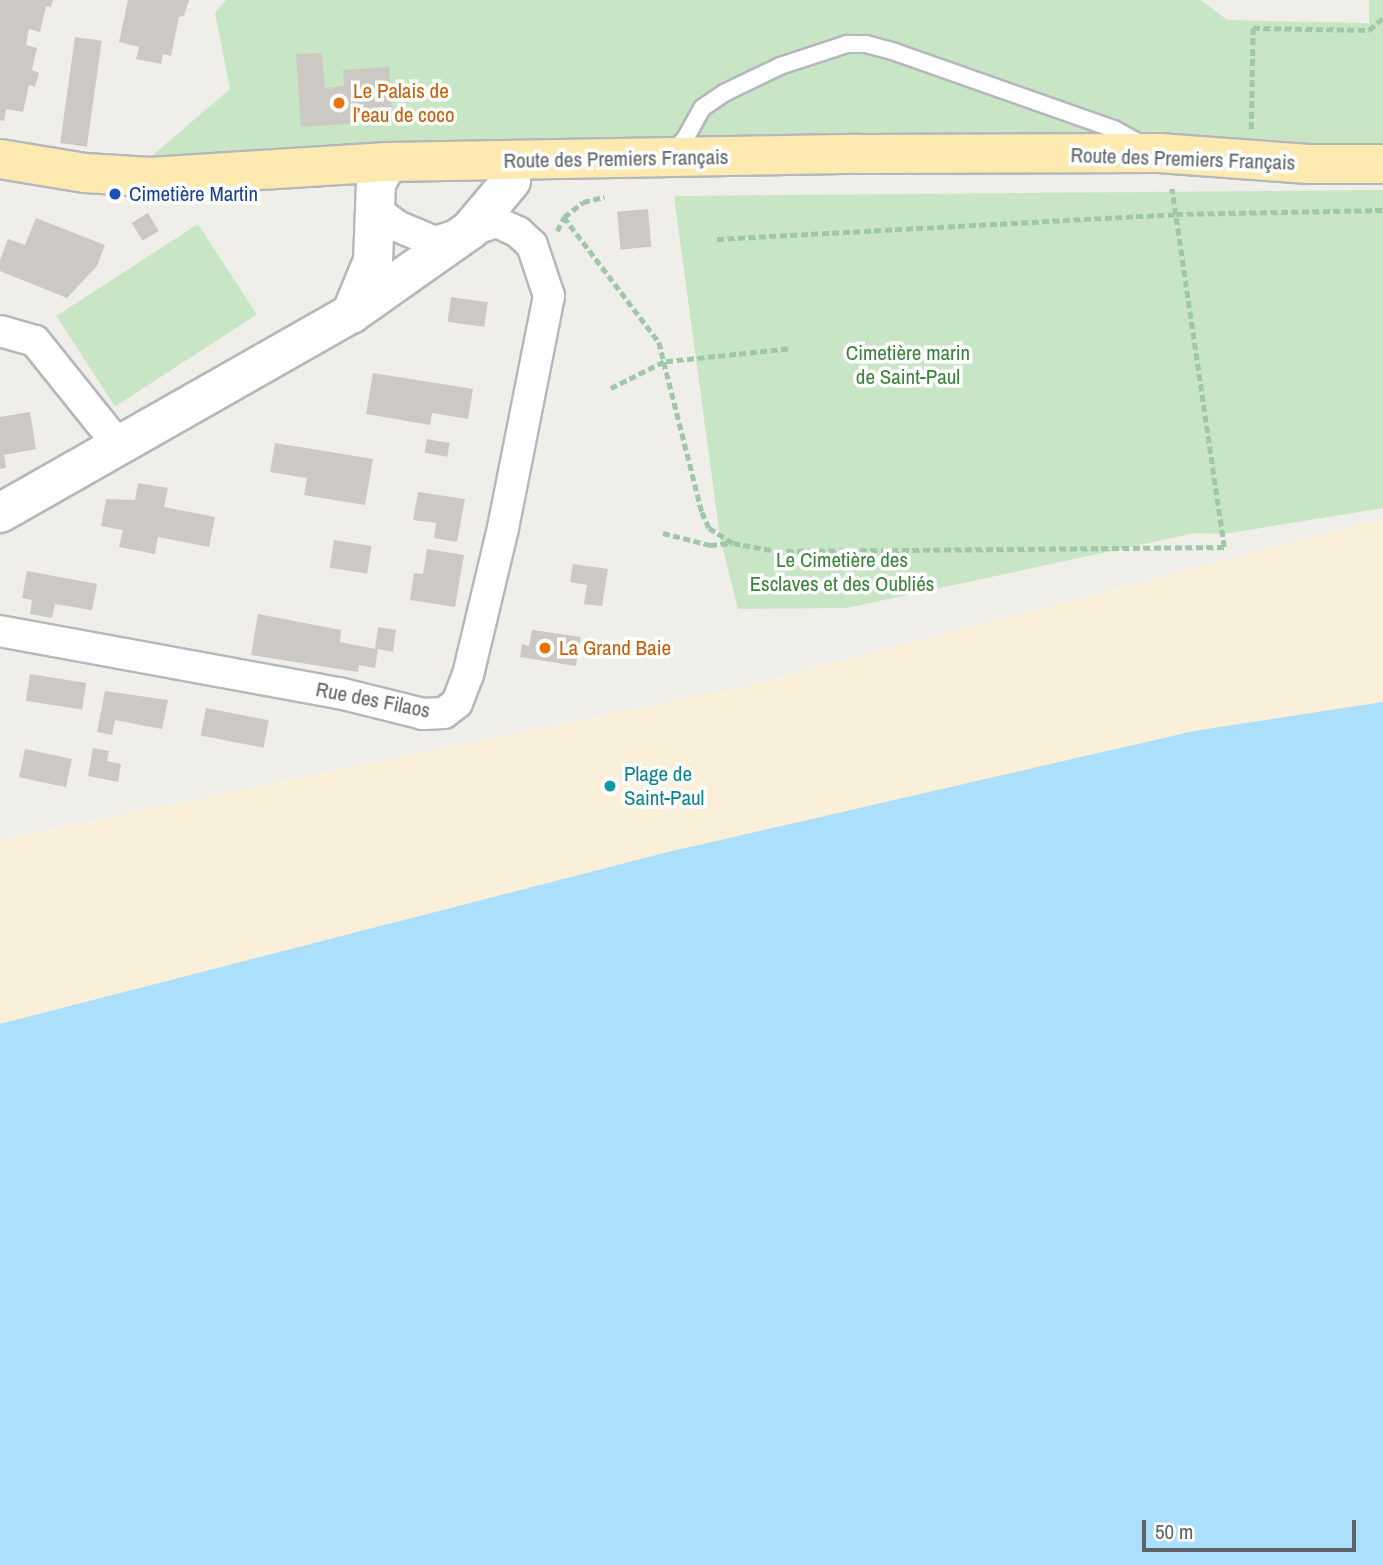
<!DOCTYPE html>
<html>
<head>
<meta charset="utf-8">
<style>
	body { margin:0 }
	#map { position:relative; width:1383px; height:1565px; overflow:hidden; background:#f0eee8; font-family:"Archivo Narrow",sans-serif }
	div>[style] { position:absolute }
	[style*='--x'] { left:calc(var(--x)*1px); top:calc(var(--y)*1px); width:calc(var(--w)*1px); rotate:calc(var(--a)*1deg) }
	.green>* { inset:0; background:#c8e6c5; transform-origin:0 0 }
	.sand>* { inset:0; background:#faefd9 }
	.water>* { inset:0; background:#acdffc }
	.building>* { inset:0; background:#ccc9c4; transform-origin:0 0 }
	.path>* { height:4.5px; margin-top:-2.25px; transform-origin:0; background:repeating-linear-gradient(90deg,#9fc8a8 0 7px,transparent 0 10.5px) }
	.roads { filter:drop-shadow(2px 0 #b5b8bb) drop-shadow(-2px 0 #b5b8bb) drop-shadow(0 2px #b5b8bb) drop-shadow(0 -2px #b5b8bb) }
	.lane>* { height:16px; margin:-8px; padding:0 8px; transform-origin:8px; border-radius:8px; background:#fff }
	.street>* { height:30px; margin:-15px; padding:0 15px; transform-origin:15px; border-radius:15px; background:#fff }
	.secondary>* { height:38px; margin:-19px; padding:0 19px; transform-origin:19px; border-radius:19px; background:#fff }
	.primary>* { height:38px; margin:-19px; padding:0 19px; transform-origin:19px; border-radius:19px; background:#fceab1 }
	.dots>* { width:19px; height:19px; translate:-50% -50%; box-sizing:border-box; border:4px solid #fff; border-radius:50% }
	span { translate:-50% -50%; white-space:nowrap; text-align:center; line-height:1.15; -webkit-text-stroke:7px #fff; paint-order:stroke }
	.food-label { font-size:21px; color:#c56008 }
	.left { translate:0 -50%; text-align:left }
	.street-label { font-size:21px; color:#5f6367 }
	.transit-label { font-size:21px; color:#164399 }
	.park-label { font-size:21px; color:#3b8439 }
	.culture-label { font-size:21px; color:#0d838f }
	.scale { position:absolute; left:1142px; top:1520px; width:214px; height:32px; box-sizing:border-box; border:4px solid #5f6367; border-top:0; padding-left:9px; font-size:21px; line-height:24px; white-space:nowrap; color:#5f6367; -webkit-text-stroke:5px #fff; paint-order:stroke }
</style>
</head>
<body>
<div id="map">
	<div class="green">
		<div style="clip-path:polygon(226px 0,1201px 0,1227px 20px,1369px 23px,1369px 0,1383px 0,1383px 164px,147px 160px,230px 89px,215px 13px)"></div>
		<div style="clip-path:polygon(1383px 190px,1383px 508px,1224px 534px,1195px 533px,847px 608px,738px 609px,720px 537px,674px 196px)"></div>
		<div style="left:198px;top:224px;width:108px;height:169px;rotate:57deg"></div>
	</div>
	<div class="sand">
		<div style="clip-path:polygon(1383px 519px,1383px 702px,1194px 731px,668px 852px,0 1024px,0 840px,751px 685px)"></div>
	</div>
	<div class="water">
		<div style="clip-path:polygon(1383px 702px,1383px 1565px,0 1565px,0 1024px,668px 852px,1194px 731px)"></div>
	</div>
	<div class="building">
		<div style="clip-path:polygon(0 0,53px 0,51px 7px,46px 6px,40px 32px,29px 29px,26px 45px,37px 48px,32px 70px,39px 73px,35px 87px,29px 85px,23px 112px,6px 109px,4px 121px,0 120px)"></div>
		<div style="clip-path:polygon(128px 0,189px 0,184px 16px,179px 17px,171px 56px,163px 54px,161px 64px,136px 59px,139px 47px,119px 42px)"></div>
		<div style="left:75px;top:37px;width:27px;height:107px;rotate:8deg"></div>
		<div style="clip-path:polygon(322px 53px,325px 88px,344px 86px,343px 70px,389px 67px,393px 121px,301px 127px,296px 54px)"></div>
		<div style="left:648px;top:209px;width:38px;height:31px;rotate:85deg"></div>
		<div style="left:148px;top:213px;width:21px;height:19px;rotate:59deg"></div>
		<div style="clip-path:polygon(36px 218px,105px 245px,97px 266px,67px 298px,0 271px,0 260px,8px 239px,25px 245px)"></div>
		<div style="left:451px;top:297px;width:37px;height:25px;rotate:8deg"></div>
		<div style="clip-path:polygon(373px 373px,473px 389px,468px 419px,432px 413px,430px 425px,366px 414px)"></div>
		<div style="clip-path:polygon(30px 412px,36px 449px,4px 455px,6px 468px,0 469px,0 417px)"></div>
		<div style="left:427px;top:439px;width:23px;height:14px;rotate:10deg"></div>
		<div style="clip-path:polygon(275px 443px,373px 459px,365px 505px,304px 495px,307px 478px,270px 472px)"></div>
		<div style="clip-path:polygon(138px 483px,168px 488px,164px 507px,215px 517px,209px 547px,158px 537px,155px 554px,119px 547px,123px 530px,101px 526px,106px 499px,135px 500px)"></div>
		<div style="clip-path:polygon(418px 492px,465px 499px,457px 542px,434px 538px,436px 523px,413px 520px)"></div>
		<div style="left:334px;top:540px;width:38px;height:28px;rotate:9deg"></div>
		<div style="clip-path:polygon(427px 549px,464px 555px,455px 607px,410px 600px,414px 573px,423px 574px)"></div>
		<div style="clip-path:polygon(573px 564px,608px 569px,602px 606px,584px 604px,587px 585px,570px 582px)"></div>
		<div style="clip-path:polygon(27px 571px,97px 584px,92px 610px,55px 604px,52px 618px,30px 614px,32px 600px,22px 598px)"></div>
		<div style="clip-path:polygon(258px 614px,341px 630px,340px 642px,375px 649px,378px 627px,396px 630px,393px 652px,378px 649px,375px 668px,359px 665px,358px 672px,251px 655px)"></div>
		<div style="clip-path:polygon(532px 630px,581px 637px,576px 666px,520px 657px,522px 644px,529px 646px)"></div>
		<div style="left:30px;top:674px;width:57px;height:27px;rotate:9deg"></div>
		<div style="clip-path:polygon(105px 691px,168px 700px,162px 729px,115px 720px,112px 735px,97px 732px)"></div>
		<div style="left:206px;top:708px;width:64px;height:28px;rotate:11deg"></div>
		<div style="clip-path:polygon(93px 748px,109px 751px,107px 761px,121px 764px,118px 782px,88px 776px)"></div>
		<div style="left:25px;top:749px;width:48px;height:29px;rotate:12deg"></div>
	</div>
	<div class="path">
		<div style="--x:1251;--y:129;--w:101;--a:-88.9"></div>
		<div style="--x:1253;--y:28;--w:116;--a:1"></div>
		<div style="--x:1369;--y:30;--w:18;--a:-41"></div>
		<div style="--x:564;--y:217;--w:157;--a:52.8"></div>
		<div style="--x:659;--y:342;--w:21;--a:76"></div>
		<div style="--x:664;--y:362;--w:63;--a:153.4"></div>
		<div style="--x:557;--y:231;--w:16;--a:-63"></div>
		<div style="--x:564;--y:217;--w:24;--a:-38"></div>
		<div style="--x:583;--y:202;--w:22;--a:-13"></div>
		<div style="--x:717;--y:239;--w:460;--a:-3.1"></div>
		<div style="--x:1176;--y:214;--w:207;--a:-1.1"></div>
		<div style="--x:788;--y:349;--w:125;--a:174"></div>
		<div style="--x:664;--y:362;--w:155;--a:75.8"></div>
		<div style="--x:702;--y:512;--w:17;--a:66"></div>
		<div style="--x:709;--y:528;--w:28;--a:32"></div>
		<div style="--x:733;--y:543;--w:44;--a:10.5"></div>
		<div style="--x:776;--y:551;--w:448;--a:-0.5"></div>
		<div style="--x:1224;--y:547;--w:362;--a:-98.3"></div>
		<div style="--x:663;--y:533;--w:49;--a:14.3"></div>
		<div style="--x:710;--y:545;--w:22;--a:-5"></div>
	</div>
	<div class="roads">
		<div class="lane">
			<div style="--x:671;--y:153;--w:20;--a:-45"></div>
			<div style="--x:685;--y:139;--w:35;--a:-61"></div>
			<div style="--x:702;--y:108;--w:27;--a:-34"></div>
			<div style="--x:724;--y:93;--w:62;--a:-25.7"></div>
			<div style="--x:780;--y:66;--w:71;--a:-18.2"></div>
			<div style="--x:847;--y:44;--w:19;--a:0"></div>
			<div style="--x:866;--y:44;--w:30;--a:15"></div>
			<div style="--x:895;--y:52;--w:232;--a:19.4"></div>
			<div style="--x:1114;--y:129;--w:31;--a:29"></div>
		</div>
		<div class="street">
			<div style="--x:0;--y:331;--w:36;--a:16"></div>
			<div style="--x:35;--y:341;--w:134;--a:51.3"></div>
			<div style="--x:0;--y:631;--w:345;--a:10.4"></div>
			<div style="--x:339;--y:693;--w:87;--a:14"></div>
			<div style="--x:423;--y:714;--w:21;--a:-3"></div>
			<div style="--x:444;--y:713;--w:16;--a:-38"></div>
			<div style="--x:457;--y:703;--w:30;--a:-69"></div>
			<div style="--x:468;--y:675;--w:151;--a:-76.6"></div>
			<div style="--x:503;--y:528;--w:237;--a:-78.8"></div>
			<div style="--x:549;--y:296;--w:54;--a:-108.4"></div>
			<div style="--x:532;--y:245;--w:19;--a:-137"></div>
			<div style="--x:518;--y:232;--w:23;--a:-155"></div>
			<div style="--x:497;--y:222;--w:65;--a:162.1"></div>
			<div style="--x:435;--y:242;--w:41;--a:-157.2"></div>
			<div style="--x:397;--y:226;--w:30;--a:-143"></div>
		</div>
		<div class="secondary">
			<div style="--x:351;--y:314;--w:57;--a:-67.5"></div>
			<div style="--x:373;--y:261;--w:78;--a:-87.8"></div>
			<div style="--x:376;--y:183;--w:24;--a:-60"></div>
			<div style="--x:0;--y:513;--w:403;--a:-29.6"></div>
			<div style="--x:351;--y:314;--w:146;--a:-35.2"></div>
			<div style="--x:470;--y:230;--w:64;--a:-50.1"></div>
		</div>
		<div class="primary">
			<div style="--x:0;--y:159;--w:86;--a:9.4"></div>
			<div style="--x:85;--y:173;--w:65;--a:3.5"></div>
			<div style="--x:150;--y:177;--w:238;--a:-3.6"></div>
			<div style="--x:388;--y:162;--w:469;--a:-1"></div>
			<div style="--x:857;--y:154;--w:302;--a:-0.2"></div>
			<div style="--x:1159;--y:153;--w:150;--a:4.2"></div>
			<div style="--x:1309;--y:164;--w:74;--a:0"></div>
		</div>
	</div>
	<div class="dots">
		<div style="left:339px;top:103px;background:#e8710a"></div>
		<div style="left:115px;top:194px;background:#1a4fb4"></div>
		<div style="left:545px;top:648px;background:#e8710a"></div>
		<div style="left:610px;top:786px;background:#0f9aa8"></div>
	</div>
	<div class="food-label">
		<span class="left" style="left:353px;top:103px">Le Palais de<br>l’eau de coco</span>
		<span class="left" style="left:559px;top:648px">La Grand Baie</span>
	</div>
	<div class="street-label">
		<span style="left:616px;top:159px;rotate:-1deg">Route des Premiers Français</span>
		<span style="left:1183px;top:159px;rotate:2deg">Route des Premiers Français</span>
		<span style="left:373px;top:700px;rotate:11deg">Rue des Filaos</span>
	</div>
	<div class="transit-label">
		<span class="left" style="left:129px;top:194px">Cimetière Martin</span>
	</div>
	<div class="park-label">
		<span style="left:908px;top:365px">Cimetière marin<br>de Saint-Paul</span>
		<span style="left:842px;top:572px">Le Cimetière des<br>Esclaves et des Oubliés</span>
	</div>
	<div class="culture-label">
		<span class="left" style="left:624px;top:786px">Plage de<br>Saint-Paul</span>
	</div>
	<div class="scale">50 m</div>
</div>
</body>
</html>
